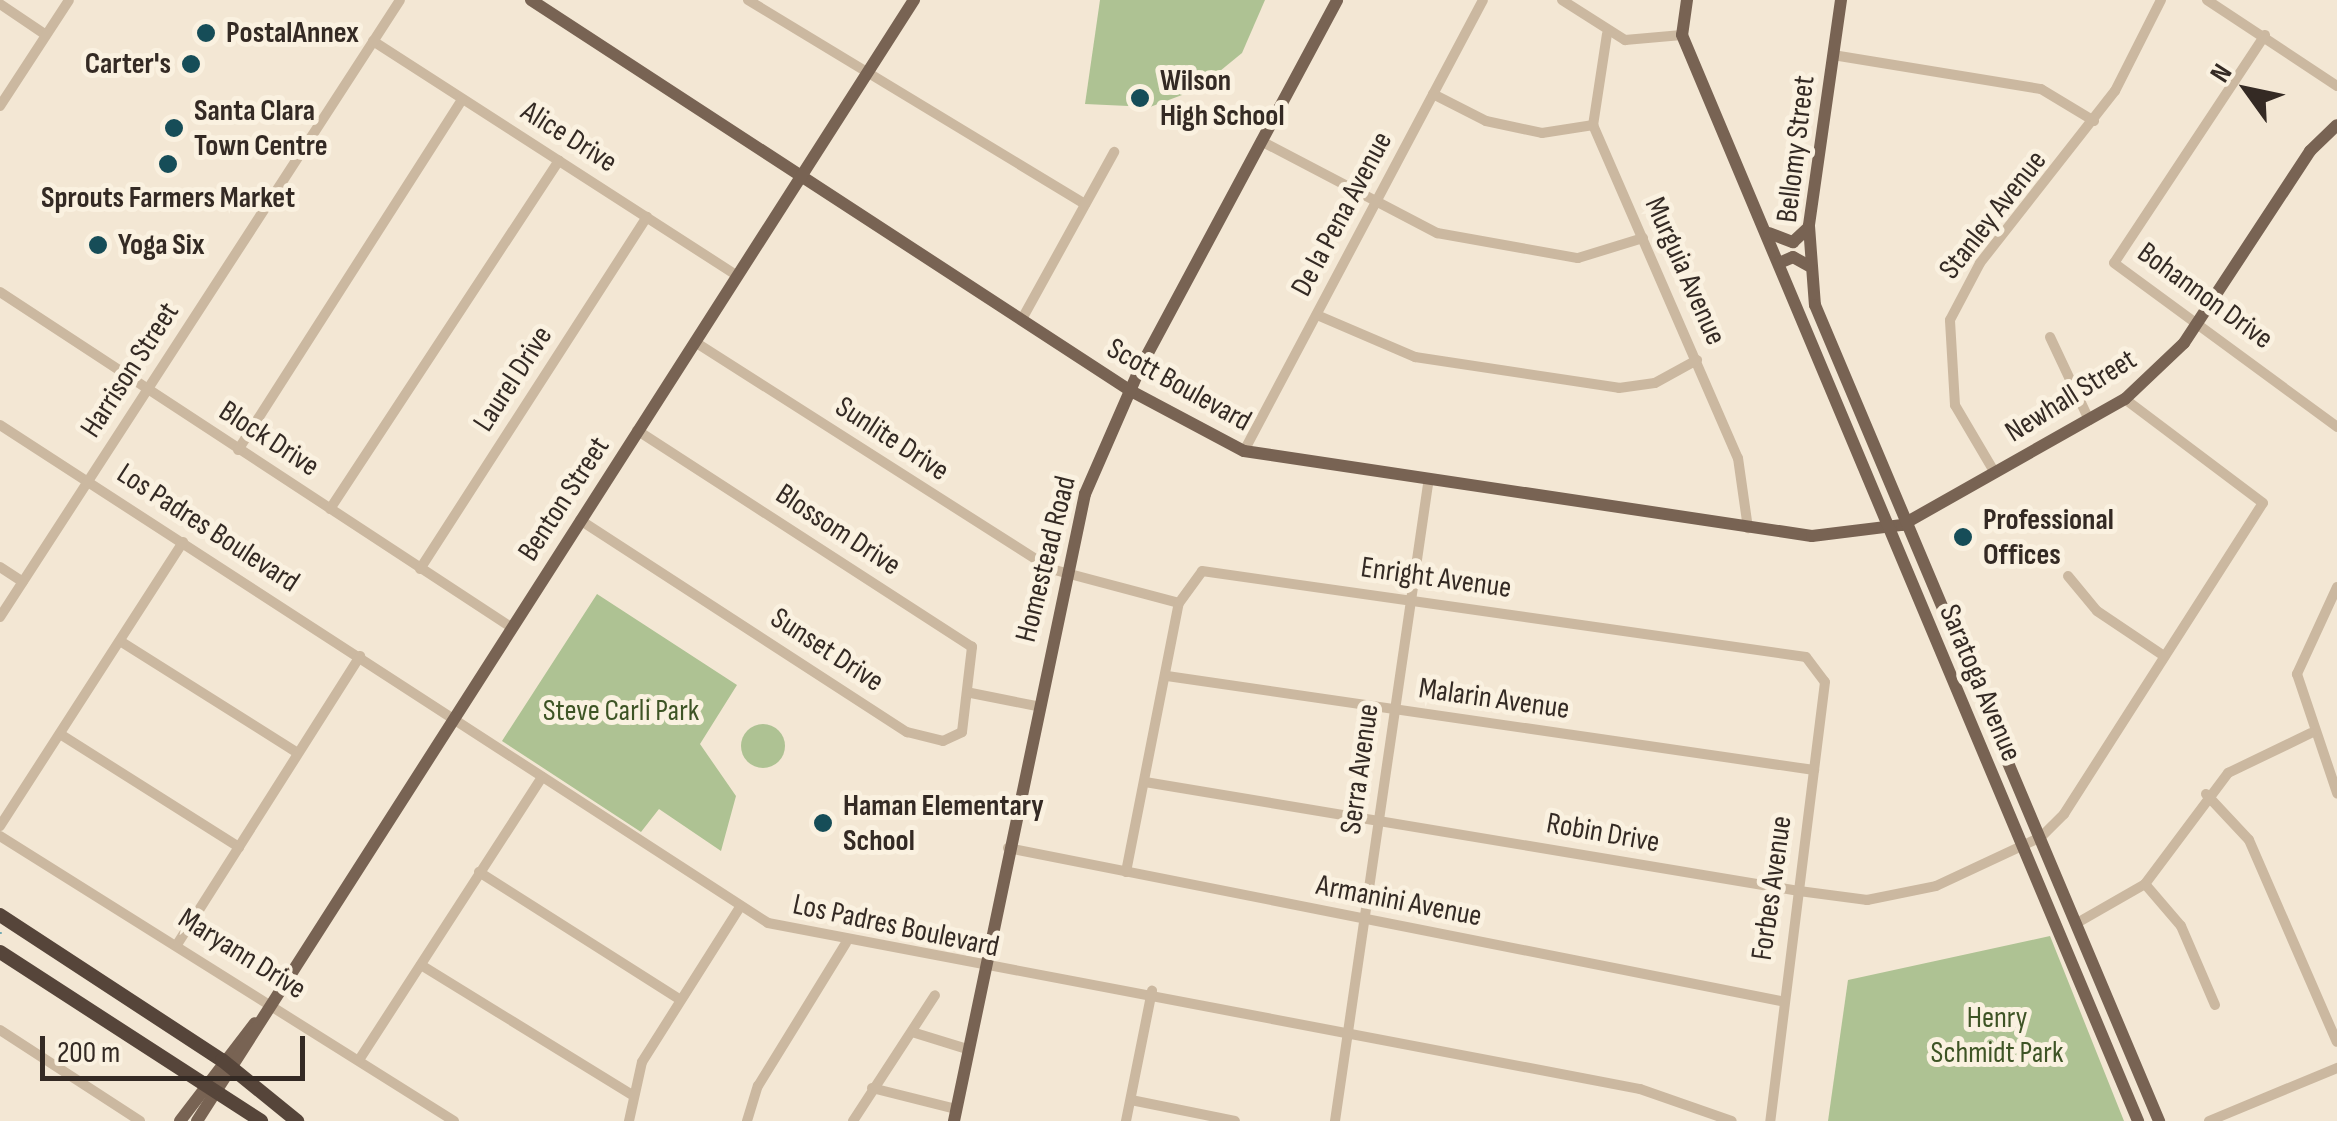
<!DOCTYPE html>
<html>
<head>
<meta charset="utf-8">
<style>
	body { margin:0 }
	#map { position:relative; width:2337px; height:1121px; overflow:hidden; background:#f3e7d4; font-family:"Sofia Sans Condensed",sans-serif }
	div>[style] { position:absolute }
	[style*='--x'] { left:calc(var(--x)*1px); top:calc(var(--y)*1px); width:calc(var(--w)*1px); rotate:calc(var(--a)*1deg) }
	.green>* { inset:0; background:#aec293 }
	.round { border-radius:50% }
	.stream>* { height:2.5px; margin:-1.25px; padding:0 1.25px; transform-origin:1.25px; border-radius:1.25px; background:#71a8b2 }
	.minor>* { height:10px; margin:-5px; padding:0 5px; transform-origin:5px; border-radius:5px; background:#cbb8a0 }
	.major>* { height:12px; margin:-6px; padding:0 6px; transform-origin:6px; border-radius:6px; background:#786353 }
	.highway>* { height:14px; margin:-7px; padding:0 7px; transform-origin:7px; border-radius:7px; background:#56453a }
	.dots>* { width:28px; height:28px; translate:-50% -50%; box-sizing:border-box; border:5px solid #faf1e0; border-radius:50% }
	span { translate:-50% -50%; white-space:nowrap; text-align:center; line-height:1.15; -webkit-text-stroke:10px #faf1e0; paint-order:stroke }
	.poi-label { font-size:30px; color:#342a24; font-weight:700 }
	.left { translate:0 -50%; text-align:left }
	.right { translate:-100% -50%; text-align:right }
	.street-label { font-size:30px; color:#342a24 }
	.park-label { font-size:30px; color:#3e5425 }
	.north { position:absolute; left:2197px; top:40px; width:100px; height:100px; -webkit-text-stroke:8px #faf1e0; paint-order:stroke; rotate:303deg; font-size:28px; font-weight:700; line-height:40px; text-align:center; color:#342a24 }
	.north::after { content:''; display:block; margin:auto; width:35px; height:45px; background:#342a24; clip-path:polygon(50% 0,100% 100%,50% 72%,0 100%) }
	.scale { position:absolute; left:40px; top:1036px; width:265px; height:45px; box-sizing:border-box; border:5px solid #342a24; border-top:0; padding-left:12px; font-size:30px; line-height:35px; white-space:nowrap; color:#342a24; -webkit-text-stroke:8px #faf1e0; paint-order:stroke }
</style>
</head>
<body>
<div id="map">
	<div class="green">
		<div style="clip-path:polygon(1100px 0,1265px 0,1242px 53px,1198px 89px,1150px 107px,1085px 104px)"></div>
		<div style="clip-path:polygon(597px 594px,737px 685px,700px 744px,736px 796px,721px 851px,659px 809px,641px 832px,502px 741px)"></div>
		<div class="round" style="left:741px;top:724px;width:44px;height:44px"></div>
		<div style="clip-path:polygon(2050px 936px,2124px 1121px,1828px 1121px,1848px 980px)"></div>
	</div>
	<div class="stream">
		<div style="--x:0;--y:933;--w:1;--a:0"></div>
	</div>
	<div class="minor">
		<div style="--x:748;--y:0;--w:394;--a:31.2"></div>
		<div style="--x:1562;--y:0;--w:75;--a:32.4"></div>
		<div style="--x:1625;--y:40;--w:57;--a:-5"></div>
		<div style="--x:2207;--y:0;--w:156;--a:33.5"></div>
		<div style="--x:0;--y:4;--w:55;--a:34"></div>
		<div style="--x:1607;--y:34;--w:92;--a:98.7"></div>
		<div style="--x:1593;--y:125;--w:363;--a:66.5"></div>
		<div style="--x:1738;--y:458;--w:71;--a:81.9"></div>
		<div style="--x:2265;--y:35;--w:273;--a:123.5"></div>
		<div style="--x:2114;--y:263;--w:277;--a:36.3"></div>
		<div style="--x:373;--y:41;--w:434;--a:32.8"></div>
		<div style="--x:1833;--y:55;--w:211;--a:9.3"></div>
		<div style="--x:2041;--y:89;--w:62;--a:31.1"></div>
		<div style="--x:1433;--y:94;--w:59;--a:27"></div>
		<div style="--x:1486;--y:121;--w:57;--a:12.1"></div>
		<div style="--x:1542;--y:133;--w:52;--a:-8.9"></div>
		<div style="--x:0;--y:106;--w:126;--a:-56.9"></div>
		<div style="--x:1261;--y:141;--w:199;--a:27.6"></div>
		<div style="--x:1437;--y:233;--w:143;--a:10.1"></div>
		<div style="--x:1578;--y:258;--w:68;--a:-17.1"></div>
		<div style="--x:0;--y:292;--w:611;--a:33.25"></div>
		<div style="--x:1317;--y:315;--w:107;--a:23.2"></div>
		<div style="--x:1415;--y:357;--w:206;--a:8.6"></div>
		<div style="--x:1619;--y:388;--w:36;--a:-8"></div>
		<div style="--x:1655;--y:383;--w:48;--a:-28.7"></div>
		<div style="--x:1022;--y:319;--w:191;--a:-61.1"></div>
		<div style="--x:2050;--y:337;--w:92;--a:64.8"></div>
		<div style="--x:695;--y:342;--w:422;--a:32.5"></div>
		<div style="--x:1051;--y:569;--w:132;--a:14.9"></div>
		<div style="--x:0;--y:425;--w:915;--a:32.96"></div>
		<div style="--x:768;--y:923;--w:888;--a:10.78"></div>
		<div style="--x:1640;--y:1089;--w:97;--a:19.2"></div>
		<div style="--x:238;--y:450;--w:416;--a:-57.4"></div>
		<div style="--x:1244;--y:451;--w:510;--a:-62.08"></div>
		<div style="--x:1995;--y:473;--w:79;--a:-120.5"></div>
		<div style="--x:1955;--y:405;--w:85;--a:-93.4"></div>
		<div style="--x:1950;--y:320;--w:64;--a:-62.2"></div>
		<div style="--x:1980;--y:263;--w:219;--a:-51.9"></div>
		<div style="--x:2115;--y:91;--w:102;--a:-63.2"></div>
		<div style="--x:330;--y:509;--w:417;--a:-56.7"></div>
		<div style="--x:580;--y:520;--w:390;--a:33"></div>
		<div style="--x:907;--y:732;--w:37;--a:14"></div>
		<div style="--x:943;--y:741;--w:21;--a:-25"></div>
		<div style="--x:962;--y:732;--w:86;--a:-83.3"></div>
		<div style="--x:972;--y:647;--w:399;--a:-147.1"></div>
		<div style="--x:0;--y:567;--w:27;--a:33"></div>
		<div style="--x:420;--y:569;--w:419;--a:-57.2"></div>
		<div style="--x:2068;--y:576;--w:45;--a:50.4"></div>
		<div style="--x:2097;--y:611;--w:81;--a:33.9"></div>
		<div style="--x:2337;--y:587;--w:96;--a:114.7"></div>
		<div style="--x:2297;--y:674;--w:126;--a:71.4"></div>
		<div style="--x:0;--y:617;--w:735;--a:-57.04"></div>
		<div style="--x:120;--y:641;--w:210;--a:32.2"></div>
		<div style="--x:1167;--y:676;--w:654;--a:8.27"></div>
		<div style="--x:971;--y:693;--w:66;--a:11.3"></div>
		<div style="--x:60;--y:734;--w:212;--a:32.3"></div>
		<div style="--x:1145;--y:782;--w:663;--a:9.46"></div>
		<div style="--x:1799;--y:891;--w:69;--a:7.5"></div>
		<div style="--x:1867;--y:900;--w:70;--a:-11.5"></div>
		<div style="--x:1936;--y:886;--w:116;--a:-25"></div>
		<div style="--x:2041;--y:837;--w:33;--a:-45"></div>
		<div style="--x:2064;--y:814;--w:369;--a:-57.4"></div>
		<div style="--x:2263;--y:503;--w:173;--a:-143"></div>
		<div style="--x:2206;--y:794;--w:63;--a:46.9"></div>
		<div style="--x:2249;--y:840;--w:220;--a:66.5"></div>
		<div style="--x:0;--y:826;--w:338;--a:-57.2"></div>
		<div style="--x:0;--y:836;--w:536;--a:32.12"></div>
		<div style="--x:1008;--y:848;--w:788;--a:11.2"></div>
		<div style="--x:479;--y:872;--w:237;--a:32.4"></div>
		<div style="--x:1126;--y:872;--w:274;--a:-78.9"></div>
		<div style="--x:1179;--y:603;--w:39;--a:-54"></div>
		<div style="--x:1202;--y:571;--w:610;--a:8.1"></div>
		<div style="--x:1806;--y:657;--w:31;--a:53"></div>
		<div style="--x:1825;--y:682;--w:442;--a:97.1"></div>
		<div style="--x:2145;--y:884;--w:55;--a:49.4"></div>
		<div style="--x:2181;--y:926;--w:86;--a:66.7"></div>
		<div style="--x:2077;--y:923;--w:78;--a:-29.8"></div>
		<div style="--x:2145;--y:884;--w:139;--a:-53.2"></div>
		<div style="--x:2228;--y:773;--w:92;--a:-25.7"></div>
		<div style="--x:178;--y:943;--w:340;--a:-57.6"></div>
		<div style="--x:421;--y:965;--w:248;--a:31.6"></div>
		<div style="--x:0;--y:1030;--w:167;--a:33"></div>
		<div style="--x:912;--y:1032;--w:58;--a:17.2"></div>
		<div style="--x:359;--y:1060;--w:337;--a:-57.1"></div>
		<div style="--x:872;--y:1088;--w:87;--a:14"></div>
		<div style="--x:1131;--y:1100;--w:106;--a:11.4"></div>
		<div style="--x:629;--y:1121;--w:60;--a:-77.6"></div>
		<div style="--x:642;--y:1062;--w:183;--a:-57.7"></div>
		<div style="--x:747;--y:1121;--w:37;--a:-73"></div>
		<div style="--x:758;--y:1086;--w:168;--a:-58.4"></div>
		<div style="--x:853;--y:1121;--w:150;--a:-56.9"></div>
		<div style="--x:1126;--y:1121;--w:133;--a:-78.7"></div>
		<div style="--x:1335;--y:1121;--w:644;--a:-81.69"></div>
		<div style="--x:2209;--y:1121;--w:139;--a:-22.5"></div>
	</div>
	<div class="major">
		<div style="--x:531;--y:0;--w:716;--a:33.09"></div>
		<div style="--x:1131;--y:391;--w:128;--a:28"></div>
		<div style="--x:1244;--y:451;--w:574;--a:8.51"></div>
		<div style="--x:1812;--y:536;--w:91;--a:-7"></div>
		<div style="--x:1902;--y:525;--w:256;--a:-29.5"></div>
		<div style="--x:2125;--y:399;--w:81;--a:-43.5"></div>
		<div style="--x:2184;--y:343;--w:230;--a:-56.7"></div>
		<div style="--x:2310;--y:151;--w:37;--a:-44"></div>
		<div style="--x:1687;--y:0;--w:35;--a:98"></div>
		<div style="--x:1682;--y:35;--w:1178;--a:67.22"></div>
		<div style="--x:1841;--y:0;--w:228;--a:98.1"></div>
		<div style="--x:1809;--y:226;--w:79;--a:85.7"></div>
		<div style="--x:1815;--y:305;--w:886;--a:67.14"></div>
		<div style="--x:1769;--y:233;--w:26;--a:21"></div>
		<div style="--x:1793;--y:242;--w:22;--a:-43"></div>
		<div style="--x:1779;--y:263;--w:15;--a:-23"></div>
		<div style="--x:1793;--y:257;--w:18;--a:29"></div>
		<div style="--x:180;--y:1121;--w:123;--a:-52.6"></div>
		<div style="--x:197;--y:1121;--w:1331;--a:-57.4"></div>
		<div style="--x:954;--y:1121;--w:641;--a:-78.2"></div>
		<div style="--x:1085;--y:494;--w:137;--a:-66.4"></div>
		<div style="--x:1140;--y:368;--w:417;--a:-61.8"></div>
	</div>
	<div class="highway">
		<div style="--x:0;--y:915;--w:265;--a:33.2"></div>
		<div style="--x:222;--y:1060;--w:97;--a:39.1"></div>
		<div style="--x:0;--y:952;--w:311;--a:32.9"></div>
	</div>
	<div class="dots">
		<div style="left:206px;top:33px;background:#164d58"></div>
		<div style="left:191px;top:64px;background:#164d58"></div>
		<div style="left:1140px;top:98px;background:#164d58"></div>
		<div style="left:174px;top:128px;background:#164d58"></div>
		<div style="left:168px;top:164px;background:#164d58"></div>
		<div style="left:98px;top:245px;background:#164d58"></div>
		<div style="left:1963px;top:537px;background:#164d58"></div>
		<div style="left:823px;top:823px;background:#164d58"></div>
	</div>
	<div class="poi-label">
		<span class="left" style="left:226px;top:33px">PostalAnnex</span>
		<span class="right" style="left:171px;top:64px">Carter's</span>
		<span class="left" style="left:1160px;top:98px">Wilson<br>High School</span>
		<span class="left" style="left:194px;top:128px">Santa Clara<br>Town Centre</span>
		<span style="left:168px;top:198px">Sprouts Farmers Market</span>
		<span class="left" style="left:118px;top:245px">Yoga Six</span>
		<span class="left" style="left:1983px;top:537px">Professional<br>Offices</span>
		<span class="left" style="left:843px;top:823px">Haman Elementary<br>School</span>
	</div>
	<div class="street-label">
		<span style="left:569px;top:137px;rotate:32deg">Alice Drive</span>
		<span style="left:1796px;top:149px;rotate:-83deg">Bellomy Street</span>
		<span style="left:1342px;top:214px;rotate:-62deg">De la Pena Avenue</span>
		<span style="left:1993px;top:215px;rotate:-52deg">Stanley Avenue</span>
		<span style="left:1685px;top:271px;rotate:66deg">Murguia Avenue</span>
		<span style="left:2205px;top:296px;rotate:36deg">Bohannon Drive</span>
		<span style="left:130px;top:370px;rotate:-57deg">Harrison Street</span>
		<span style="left:513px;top:379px;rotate:-57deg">Laurel Drive</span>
		<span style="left:1179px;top:385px;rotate:29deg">Scott Boulevard</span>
		<span style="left:2071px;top:396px;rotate:-32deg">Newhall Street</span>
		<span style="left:269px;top:439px;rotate:33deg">Block Drive</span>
		<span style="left:892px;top:439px;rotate:33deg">Sunlite Drive</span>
		<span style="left:564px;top:499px;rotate:-57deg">Benton Street</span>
		<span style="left:208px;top:528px;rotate:33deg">Los Padres Boulevard</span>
		<span style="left:838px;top:530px;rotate:33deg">Blossom Drive</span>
		<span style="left:1046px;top:559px;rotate:-76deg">Homestead Road</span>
		<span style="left:1436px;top:578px;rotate:8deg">Enright Avenue</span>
		<span style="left:827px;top:650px;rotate:33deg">Sunset Drive</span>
		<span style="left:1980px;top:683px;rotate:67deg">Saratoga Avenue</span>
		<span style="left:1494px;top:699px;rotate:8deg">Malarin Avenue</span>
		<span style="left:1360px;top:769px;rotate:-82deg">Serra Avenue</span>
		<span style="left:1603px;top:833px;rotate:10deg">Robin Drive</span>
		<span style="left:1772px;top:888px;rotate:-82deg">Forbes Avenue</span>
		<span style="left:1399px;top:901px;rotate:11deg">Armanini Avenue</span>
		<span style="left:896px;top:926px;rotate:12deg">Los Padres Boulevard</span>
		<span style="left:242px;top:954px;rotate:32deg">Maryann Drive</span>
	</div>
	<div class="park-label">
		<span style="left:621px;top:711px">Steve Carli Park</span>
		<span style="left:1997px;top:1035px">Henry<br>Schmidt Park</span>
	</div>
	<div class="north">N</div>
	<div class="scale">200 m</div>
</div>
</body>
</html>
